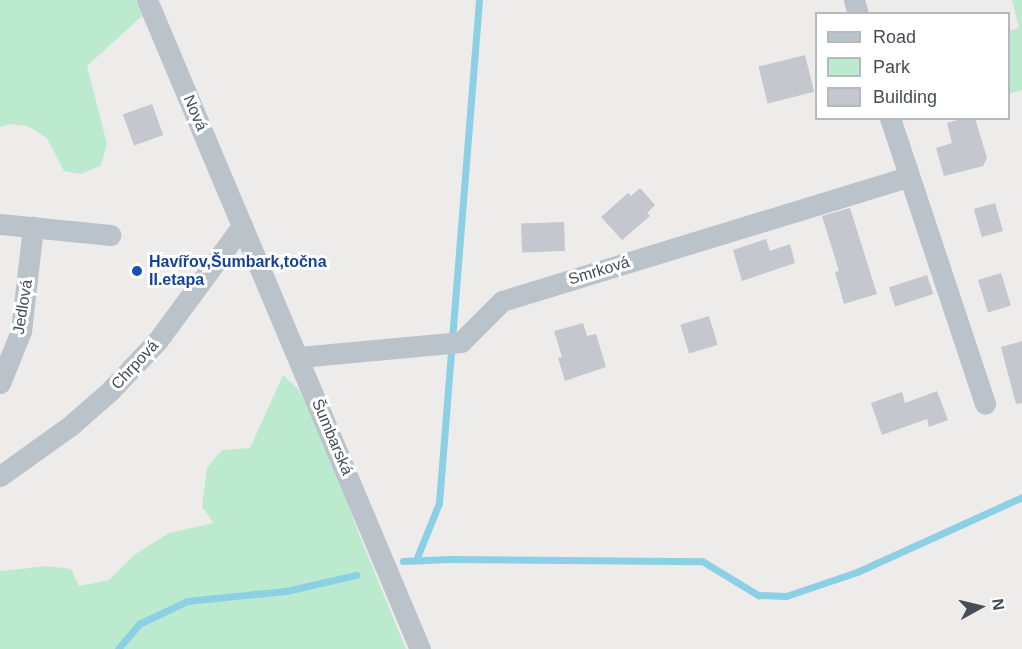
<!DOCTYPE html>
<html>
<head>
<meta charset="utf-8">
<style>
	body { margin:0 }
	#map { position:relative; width:1022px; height:649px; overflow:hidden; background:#eeebeb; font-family:Arial,sans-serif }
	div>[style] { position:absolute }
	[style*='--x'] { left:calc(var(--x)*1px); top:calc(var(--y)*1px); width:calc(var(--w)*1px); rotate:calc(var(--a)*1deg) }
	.green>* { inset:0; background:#bbeacf }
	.stream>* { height:7px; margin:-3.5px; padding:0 3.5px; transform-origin:3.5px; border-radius:3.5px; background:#8bd0e4 }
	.building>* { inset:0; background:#c5c7ce; transform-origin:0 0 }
	.minor>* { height:21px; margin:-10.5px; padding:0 10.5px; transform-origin:10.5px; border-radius:10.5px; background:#bac3ca }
	.dots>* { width:16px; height:16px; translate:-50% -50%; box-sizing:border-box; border:3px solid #fff; border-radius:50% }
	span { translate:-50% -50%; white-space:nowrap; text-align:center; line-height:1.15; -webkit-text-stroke:6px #fff; paint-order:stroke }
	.street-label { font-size:16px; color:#454e57 }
	.transit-label { font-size:16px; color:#164399; font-weight:700 }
	.left { translate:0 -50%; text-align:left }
	.legend { position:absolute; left:815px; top:12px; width:195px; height:108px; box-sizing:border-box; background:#fff; border:2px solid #b5b8bc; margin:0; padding:8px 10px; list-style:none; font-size:18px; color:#454e57 }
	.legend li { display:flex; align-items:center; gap:12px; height:30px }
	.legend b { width:30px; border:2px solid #b5b8bc }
	.north { position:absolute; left:950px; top:577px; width:60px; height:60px; -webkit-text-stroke:4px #fff; paint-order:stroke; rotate:82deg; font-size:16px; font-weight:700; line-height:24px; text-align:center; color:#454e57 }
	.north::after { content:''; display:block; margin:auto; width:21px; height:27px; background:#454e57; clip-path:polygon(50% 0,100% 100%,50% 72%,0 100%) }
</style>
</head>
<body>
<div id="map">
	<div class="green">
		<div style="clip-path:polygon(0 0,136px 0,142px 16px,87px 66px,107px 144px,101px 165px,82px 174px,64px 171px,47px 138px,28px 126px,10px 124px,0 127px)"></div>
		<div style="clip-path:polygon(1012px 0,1022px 0,1022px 90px,1009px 94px,1009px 31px,1019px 28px)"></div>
		<div style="clip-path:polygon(283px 375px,298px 389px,325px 439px,358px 532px,406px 649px,0 649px,0 571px,47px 566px,71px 569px,79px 586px,109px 580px,134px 555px,169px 533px,214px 523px,202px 507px,207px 468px,222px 450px,250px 448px)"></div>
	</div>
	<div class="stream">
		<div style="--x:416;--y:560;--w:61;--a:-68"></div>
		<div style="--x:439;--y:503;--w:505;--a:-85.45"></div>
		<div style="--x:403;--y:561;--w:47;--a:-2.4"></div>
		<div style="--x:450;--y:559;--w:252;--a:0.5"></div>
		<div style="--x:702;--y:561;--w:66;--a:31.3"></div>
		<div style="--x:758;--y:595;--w:28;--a:2"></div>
		<div style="--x:786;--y:596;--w:75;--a:-18.7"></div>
		<div style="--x:857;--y:572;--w:181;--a:-24.4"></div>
		<div style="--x:118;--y:649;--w:33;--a:-50"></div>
		<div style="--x:139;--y:624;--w:53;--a:-25.6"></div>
		<div style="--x:187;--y:601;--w:100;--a:-5.8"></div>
		<div style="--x:286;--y:591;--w:72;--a:-12.9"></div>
	</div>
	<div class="building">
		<div style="left:805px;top:55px;width:38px;height:48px;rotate:76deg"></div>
		<div style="left:152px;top:104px;width:33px;height:31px;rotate:70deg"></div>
		<div style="clip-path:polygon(964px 118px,975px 118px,987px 158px,983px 166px,944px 176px,936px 148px,952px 143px,947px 123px)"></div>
		<div style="clip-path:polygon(640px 188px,655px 205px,647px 213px,650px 216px,622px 240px,601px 217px,628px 193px,631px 196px)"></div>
		<div style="left:995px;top:203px;width:29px;height:22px;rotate:74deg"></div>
		<div style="clip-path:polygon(850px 208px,877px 294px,844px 304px,835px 272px,839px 271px,822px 216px)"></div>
		<div style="left:564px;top:222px;width:29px;height:43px;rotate:88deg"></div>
		<div style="clip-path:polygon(766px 239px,770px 251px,790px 244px,795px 263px,742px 281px,733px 250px)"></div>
		<div style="left:1001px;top:273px;width:34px;height:24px;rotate:73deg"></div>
		<div style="left:927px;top:275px;width:20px;height:40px;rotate:72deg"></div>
		<div style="left:709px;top:316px;width:30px;height:30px;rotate:73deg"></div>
		<div style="clip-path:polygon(583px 323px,587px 336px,596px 334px,606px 367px,565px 381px,558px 358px,562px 357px,554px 331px)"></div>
		<div style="clip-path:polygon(1022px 341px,1022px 403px,1016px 404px,1001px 347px)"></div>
		<div style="clip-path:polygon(937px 391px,948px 420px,929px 427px,927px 419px,882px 435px,871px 403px,902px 392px,905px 403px)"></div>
	</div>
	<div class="minor">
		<div style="--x:147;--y:0;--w:704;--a:67.19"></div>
		<div style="--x:854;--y:0;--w:15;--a:74"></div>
		<div style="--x:890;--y:118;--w:301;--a:71.6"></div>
		<div style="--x:0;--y:224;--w:111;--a:5.7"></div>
		<div style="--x:299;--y:357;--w:163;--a:-5.3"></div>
		<div style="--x:461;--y:342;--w:58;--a:-45"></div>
		<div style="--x:502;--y:301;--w:424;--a:-17"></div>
		<div style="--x:0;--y:383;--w:56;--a:-68"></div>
		<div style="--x:21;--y:331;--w:105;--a:-83.4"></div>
		<div style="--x:0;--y:476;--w:86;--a:-35.5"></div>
		<div style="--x:70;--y:426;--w:53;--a:-41.2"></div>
		<div style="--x:110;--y:391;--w:70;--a:-46.7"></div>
		<div style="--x:158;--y:340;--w:142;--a:-53.6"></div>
	</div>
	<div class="dots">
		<div style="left:137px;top:271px;background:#1a4fb4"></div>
	</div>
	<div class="street-label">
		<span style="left:195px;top:113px;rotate:67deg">Nová</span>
		<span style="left:599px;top:271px;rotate:-17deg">Smrková</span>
		<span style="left:23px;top:307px;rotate:-81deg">Jedlová</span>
		<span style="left:135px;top:365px;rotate:-47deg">Chrpová</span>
		<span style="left:332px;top:437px;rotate:67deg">Šumbarská</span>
	</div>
	<div class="transit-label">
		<span class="left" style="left:149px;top:271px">Havířov,Šumbark,točna<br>II.etapa</span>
	</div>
	<ul class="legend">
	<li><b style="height:8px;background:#bac3ca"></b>Road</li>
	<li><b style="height:16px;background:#bbeacf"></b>Park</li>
	<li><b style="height:16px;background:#c5c7ce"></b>Building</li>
	</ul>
	<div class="north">N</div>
</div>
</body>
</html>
